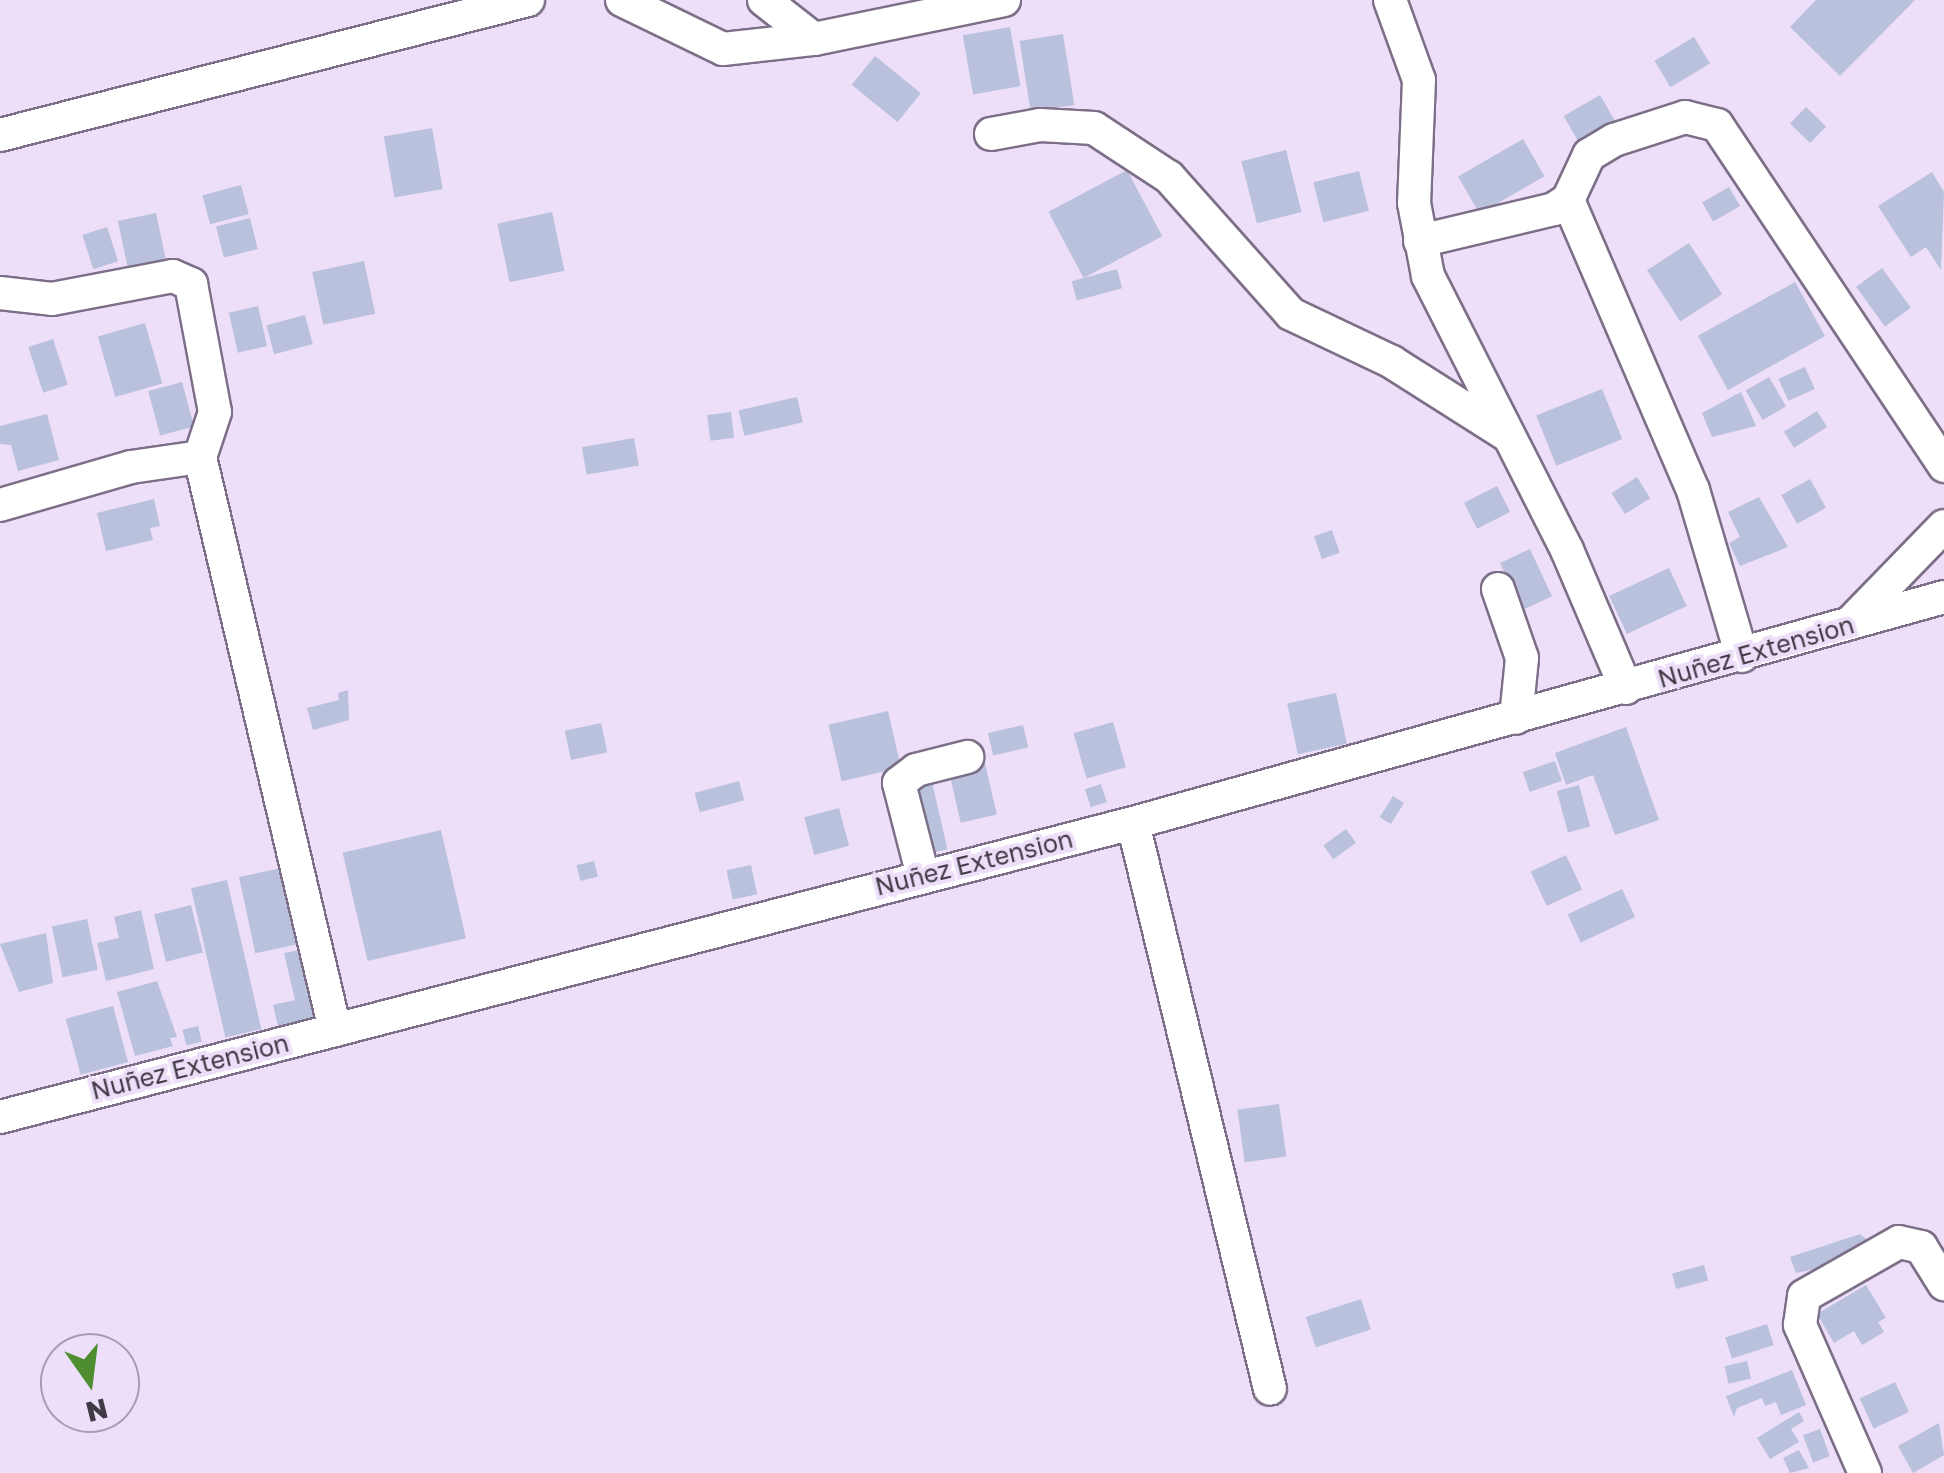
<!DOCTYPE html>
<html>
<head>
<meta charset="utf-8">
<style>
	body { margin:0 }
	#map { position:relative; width:1944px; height:1473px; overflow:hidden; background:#eddef9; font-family:"Golos Text",sans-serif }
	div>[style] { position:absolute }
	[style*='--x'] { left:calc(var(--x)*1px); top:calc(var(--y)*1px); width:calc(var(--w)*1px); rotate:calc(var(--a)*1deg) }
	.building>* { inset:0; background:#bac1dc; transform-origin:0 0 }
	.roads { filter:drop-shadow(2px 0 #7c6f87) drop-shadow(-2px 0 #7c6f87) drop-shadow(0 2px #7c6f87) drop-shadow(0 -2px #7c6f87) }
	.street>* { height:32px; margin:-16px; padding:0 16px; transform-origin:16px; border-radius:16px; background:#fff }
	span { translate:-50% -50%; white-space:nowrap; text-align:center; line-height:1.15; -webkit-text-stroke:8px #eddef9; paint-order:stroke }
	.street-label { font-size:25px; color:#3f3a44 }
	.north { position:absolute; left:40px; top:1333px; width:100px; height:100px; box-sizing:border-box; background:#eddef9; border:2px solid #a79cb1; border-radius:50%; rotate:166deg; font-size:28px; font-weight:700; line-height:40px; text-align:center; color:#3f3a44 }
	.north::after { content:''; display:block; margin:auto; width:35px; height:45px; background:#4e8e30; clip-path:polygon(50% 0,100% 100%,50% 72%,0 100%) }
</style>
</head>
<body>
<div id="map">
	<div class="building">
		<div style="clip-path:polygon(1816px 0,1915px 0,1840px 76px,1790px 27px)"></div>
		<div style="left:1010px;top:27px;width:60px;height:48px;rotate:80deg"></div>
		<div style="left:1063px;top:34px;width:72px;height:44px;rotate:81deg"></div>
		<div style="left:1694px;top:37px;width:31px;height:46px;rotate:59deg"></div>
		<div style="left:875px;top:56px;width:59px;height:37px;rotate:39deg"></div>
		<div style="left:1600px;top:95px;width:38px;height:42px;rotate:60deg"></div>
		<div style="left:1806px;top:107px;width:28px;height:23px;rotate:44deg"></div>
		<div style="left:432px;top:128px;width:62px;height:49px;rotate:80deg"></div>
		<div style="left:1523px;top:139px;width:43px;height:75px;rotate:60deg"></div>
		<div style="left:1286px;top:150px;width:64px;height:46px;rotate:76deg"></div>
		<div style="left:1127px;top:170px;width:75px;height:89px;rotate:62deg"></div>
		<div style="left:1359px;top:171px;width:41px;height:47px;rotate:76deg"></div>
		<div style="clip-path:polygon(1932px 172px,1944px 192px,1941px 270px,1926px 247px,1911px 257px,1878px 206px)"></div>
		<div style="left:241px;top:185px;width:30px;height:40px;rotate:75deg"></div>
		<div style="left:1729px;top:187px;width:22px;height:31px;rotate:60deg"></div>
		<div style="left:552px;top:212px;width:60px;height:56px;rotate:78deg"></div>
		<div style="left:156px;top:213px;width:50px;height:39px;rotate:78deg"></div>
		<div style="left:250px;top:218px;width:32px;height:35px;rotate:76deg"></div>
		<div style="left:107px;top:227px;width:36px;height:26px;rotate:72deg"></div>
		<div style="left:1689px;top:243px;width:61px;height:50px;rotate:57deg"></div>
		<div style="left:364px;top:261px;width:54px;height:53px;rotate:78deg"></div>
		<div style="left:1882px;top:268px;width:49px;height:32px;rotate:54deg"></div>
		<div style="left:1117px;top:269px;width:20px;height:47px;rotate:75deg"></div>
		<div style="left:1795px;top:282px;width:62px;height:111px;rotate:61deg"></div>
		<div style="left:258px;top:306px;width:41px;height:30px;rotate:77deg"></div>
		<div style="left:305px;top:315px;width:30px;height:40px;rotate:75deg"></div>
		<div style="left:145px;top:323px;width:63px;height:49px;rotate:74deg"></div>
		<div style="left:53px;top:339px;width:48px;height:26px;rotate:72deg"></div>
		<div style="left:1805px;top:367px;width:24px;height:29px;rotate:66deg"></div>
		<div style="left:1769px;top:377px;width:34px;height:27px;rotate:60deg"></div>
		<div style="left:182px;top:382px;width:46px;height:35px;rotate:75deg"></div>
		<div style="left:1602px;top:389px;width:54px;height:71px;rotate:68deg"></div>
		<div style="clip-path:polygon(1741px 392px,1756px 426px,1712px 437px,1702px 413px)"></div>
		<div style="left:797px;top:397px;width:26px;height:60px;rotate:77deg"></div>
		<div style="left:1817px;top:411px;width:19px;height:39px;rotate:58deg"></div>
		<div style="left:731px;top:412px;width:26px;height:24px;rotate:83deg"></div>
		<div style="clip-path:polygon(47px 414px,59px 460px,18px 471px,11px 445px,0 444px,0 426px)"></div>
		<div style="left:634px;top:438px;width:28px;height:53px;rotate:80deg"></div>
		<div style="left:1637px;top:477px;width:25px;height:30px;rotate:58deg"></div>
		<div style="left:1810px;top:479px;width:33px;height:33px;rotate:61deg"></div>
		<div style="left:1497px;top:486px;width:29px;height:37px;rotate:63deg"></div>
		<div style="clip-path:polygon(1759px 497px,1788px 547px,1740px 566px,1729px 543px,1740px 537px,1728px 512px)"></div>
		<div style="clip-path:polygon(154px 499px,160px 526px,150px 528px,153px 540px,106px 551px,97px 513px)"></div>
		<div style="left:1332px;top:530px;width:24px;height:19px;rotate:71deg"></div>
		<div style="left:1530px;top:549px;width:52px;height:33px;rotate:65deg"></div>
		<div style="left:1669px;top:568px;width:42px;height:66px;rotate:65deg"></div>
		<div style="clip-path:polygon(348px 690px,349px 720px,313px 730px,307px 708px,339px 700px,338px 693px)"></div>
		<div style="left:1336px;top:693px;width:52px;height:50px;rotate:78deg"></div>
		<div style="left:888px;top:711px;width:58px;height:61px;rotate:77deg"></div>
		<div style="left:1113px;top:722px;width:47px;height:41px;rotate:74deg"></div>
		<div style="left:601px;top:723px;width:30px;height:37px;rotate:78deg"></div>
		<div style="left:1023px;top:725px;width:23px;height:36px;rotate:77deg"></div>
		<div style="clip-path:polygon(1626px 727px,1659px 820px,1615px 835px,1593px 775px,1566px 785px,1555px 753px)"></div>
		<div style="left:984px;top:759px;width:57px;height:37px;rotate:77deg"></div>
		<div style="left:1555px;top:761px;width:21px;height:34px;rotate:71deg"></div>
		<div style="left:931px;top:778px;width:73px;height:23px;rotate:77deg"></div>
		<div style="left:739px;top:781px;width:20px;height:46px;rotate:75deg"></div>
		<div style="left:1101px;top:784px;width:19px;height:17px;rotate:72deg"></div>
		<div style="left:1579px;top:785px;width:43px;height:23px;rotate:75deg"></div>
		<div style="left:1393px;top:796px;width:13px;height:25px;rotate:32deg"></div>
		<div style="left:839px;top:808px;width:39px;height:36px;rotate:75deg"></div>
		<div style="left:1346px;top:829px;width:17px;height:28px;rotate:54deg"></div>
		<div style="left:441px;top:830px;width:111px;height:101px;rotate:77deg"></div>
		<div style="left:1566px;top:855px;width:38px;height:39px;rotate:65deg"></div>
		<div style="left:594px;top:861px;width:16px;height:18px;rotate:76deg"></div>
		<div style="left:751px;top:865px;width:30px;height:25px;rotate:78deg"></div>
		<div style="left:286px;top:867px;width:78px;height:48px;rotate:78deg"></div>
		<div style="left:227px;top:880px;width:153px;height:37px;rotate:77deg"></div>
		<div style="left:1622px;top:889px;width:31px;height:60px;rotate:65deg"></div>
		<div style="left:191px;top:905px;width:49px;height:38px;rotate:76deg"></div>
		<div style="clip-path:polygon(141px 910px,154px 969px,106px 981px,97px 943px,119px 938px,114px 917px)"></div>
		<div style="left:87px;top:919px;width:52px;height:36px;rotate:78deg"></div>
		<div style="clip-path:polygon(46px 933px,53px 983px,19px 992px,0 944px)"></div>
		<div style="clip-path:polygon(305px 949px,320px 1016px,278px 1026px,273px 1005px,295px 1000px,284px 953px)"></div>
		<div style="clip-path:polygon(157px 981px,177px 1037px,170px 1038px,173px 1046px,135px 1056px,117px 992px)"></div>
		<div style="left:113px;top:1006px;width:58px;height:49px;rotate:75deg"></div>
		<div style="left:198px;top:1026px;width:16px;height:16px;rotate:76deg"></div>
		<div style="left:1279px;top:1104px;width:53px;height:42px;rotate:82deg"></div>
		<div style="clip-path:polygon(1860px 1234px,1870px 1242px,1849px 1262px,1796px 1273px,1790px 1257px)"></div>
		<div style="left:1704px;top:1265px;width:16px;height:33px;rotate:75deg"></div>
		<div style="clip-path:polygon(1866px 1285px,1886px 1318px,1878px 1322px,1884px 1332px,1862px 1345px,1854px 1331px,1834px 1343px,1817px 1314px)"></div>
		<div style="left:1361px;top:1299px;width:32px;height:58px;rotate:72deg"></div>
		<div style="left:1767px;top:1324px;width:22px;height:44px;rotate:72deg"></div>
		<div style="left:1747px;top:1361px;width:18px;height:23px;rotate:77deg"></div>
		<div style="clip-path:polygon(1792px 1370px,1806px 1405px,1781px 1415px,1776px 1402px,1765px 1406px,1762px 1398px,1737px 1408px,1734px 1417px,1726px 1396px)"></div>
		<div style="left:1895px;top:1382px;width:33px;height:39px;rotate:65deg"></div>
		<div style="clip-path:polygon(1799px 1412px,1804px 1421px,1791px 1429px,1799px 1442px,1770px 1459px,1757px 1438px)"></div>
		<div style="clip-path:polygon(1939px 1423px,1944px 1455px,1913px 1473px,1898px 1446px)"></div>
		<div style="left:1820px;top:1429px;width:29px;height:18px;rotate:70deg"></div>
		<div style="clip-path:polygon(1799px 1450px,1809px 1468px,1790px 1473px,1783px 1458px)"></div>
	</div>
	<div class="roads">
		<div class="street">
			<div style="--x:622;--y:0;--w:112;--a:25.9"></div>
			<div style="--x:723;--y:49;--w:92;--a:-6.3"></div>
			<div style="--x:764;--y:0;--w:63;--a:38"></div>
			<div style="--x:814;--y:39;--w:194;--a:-11.6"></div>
			<div style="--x:1390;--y:0;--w:85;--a:70.1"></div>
			<div style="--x:1419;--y:80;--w:123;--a:92.3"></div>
			<div style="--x:1414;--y:203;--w:74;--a:79.1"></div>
			<div style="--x:1428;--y:276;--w:307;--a:63.1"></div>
			<div style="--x:1567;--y:550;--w:150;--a:66.9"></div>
			<div style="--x:991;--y:134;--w:50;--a:-10.4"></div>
			<div style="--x:1040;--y:125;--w:54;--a:3.2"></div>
			<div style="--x:1094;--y:128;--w:90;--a:33.2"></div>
			<div style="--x:1169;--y:177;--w:183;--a:48.3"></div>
			<div style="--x:1291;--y:314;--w:112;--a:25.4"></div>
			<div style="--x:1392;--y:362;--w:136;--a:32.4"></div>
			<div style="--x:0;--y:135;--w:545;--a:-14.34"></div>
			<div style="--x:1568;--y:200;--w:50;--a:-65"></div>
			<div style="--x:1589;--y:155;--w:29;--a:-31"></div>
			<div style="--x:1614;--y:140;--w:75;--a:-17.9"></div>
			<div style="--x:1685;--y:117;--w:33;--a:14"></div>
			<div style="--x:1717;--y:125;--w:410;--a:56.3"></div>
			<div style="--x:1420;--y:241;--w:138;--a:-13.4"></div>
			<div style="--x:1554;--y:209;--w:17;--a:-33"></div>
			<div style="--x:1568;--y:200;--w:316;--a:66.7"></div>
			<div style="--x:1693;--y:490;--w:173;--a:73.6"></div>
			<div style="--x:0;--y:293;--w:52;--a:6.6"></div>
			<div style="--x:52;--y:299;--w:123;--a:-10.8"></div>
			<div style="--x:173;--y:276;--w:20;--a:24"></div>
			<div style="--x:191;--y:284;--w:130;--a:79.4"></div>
			<div style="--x:215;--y:412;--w:47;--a:108.4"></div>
			<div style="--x:0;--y:505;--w:136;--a:-16.2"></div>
			<div style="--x:131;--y:467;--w:70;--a:-8.2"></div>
			<div style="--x:200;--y:457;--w:589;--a:76.74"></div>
			<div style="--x:1498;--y:589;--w:73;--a:70.8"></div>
			<div style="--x:1522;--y:658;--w:60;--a:95.7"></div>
			<div style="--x:1850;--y:623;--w:135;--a:-45.9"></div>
			<div style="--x:1133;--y:823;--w:582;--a:76.39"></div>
			<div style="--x:923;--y:876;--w:96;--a:-104.5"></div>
			<div style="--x:899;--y:783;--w:21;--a:-37"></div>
			<div style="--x:916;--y:770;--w:53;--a:-14.3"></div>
			<div style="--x:0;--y:1117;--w:1171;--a:-14.55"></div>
			<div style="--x:1133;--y:823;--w:842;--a:-15.57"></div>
			<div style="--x:1865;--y:1473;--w:162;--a:-113.7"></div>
			<div style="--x:1800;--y:1325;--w:29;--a:-82"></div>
			<div style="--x:1804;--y:1296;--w:109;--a:-29.6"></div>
			<div style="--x:1899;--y:1242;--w:23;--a:13"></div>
			<div style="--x:1921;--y:1247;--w:44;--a:58.1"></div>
		</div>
	</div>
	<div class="street-label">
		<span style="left:1756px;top:652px;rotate:-16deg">Nuñez Extension</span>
		<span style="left:974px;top:863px;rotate:-14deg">Nuñez Extension</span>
		<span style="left:190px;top:1067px;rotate:-14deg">Nuñez Extension</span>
	</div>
	<div class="north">N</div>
</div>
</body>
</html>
